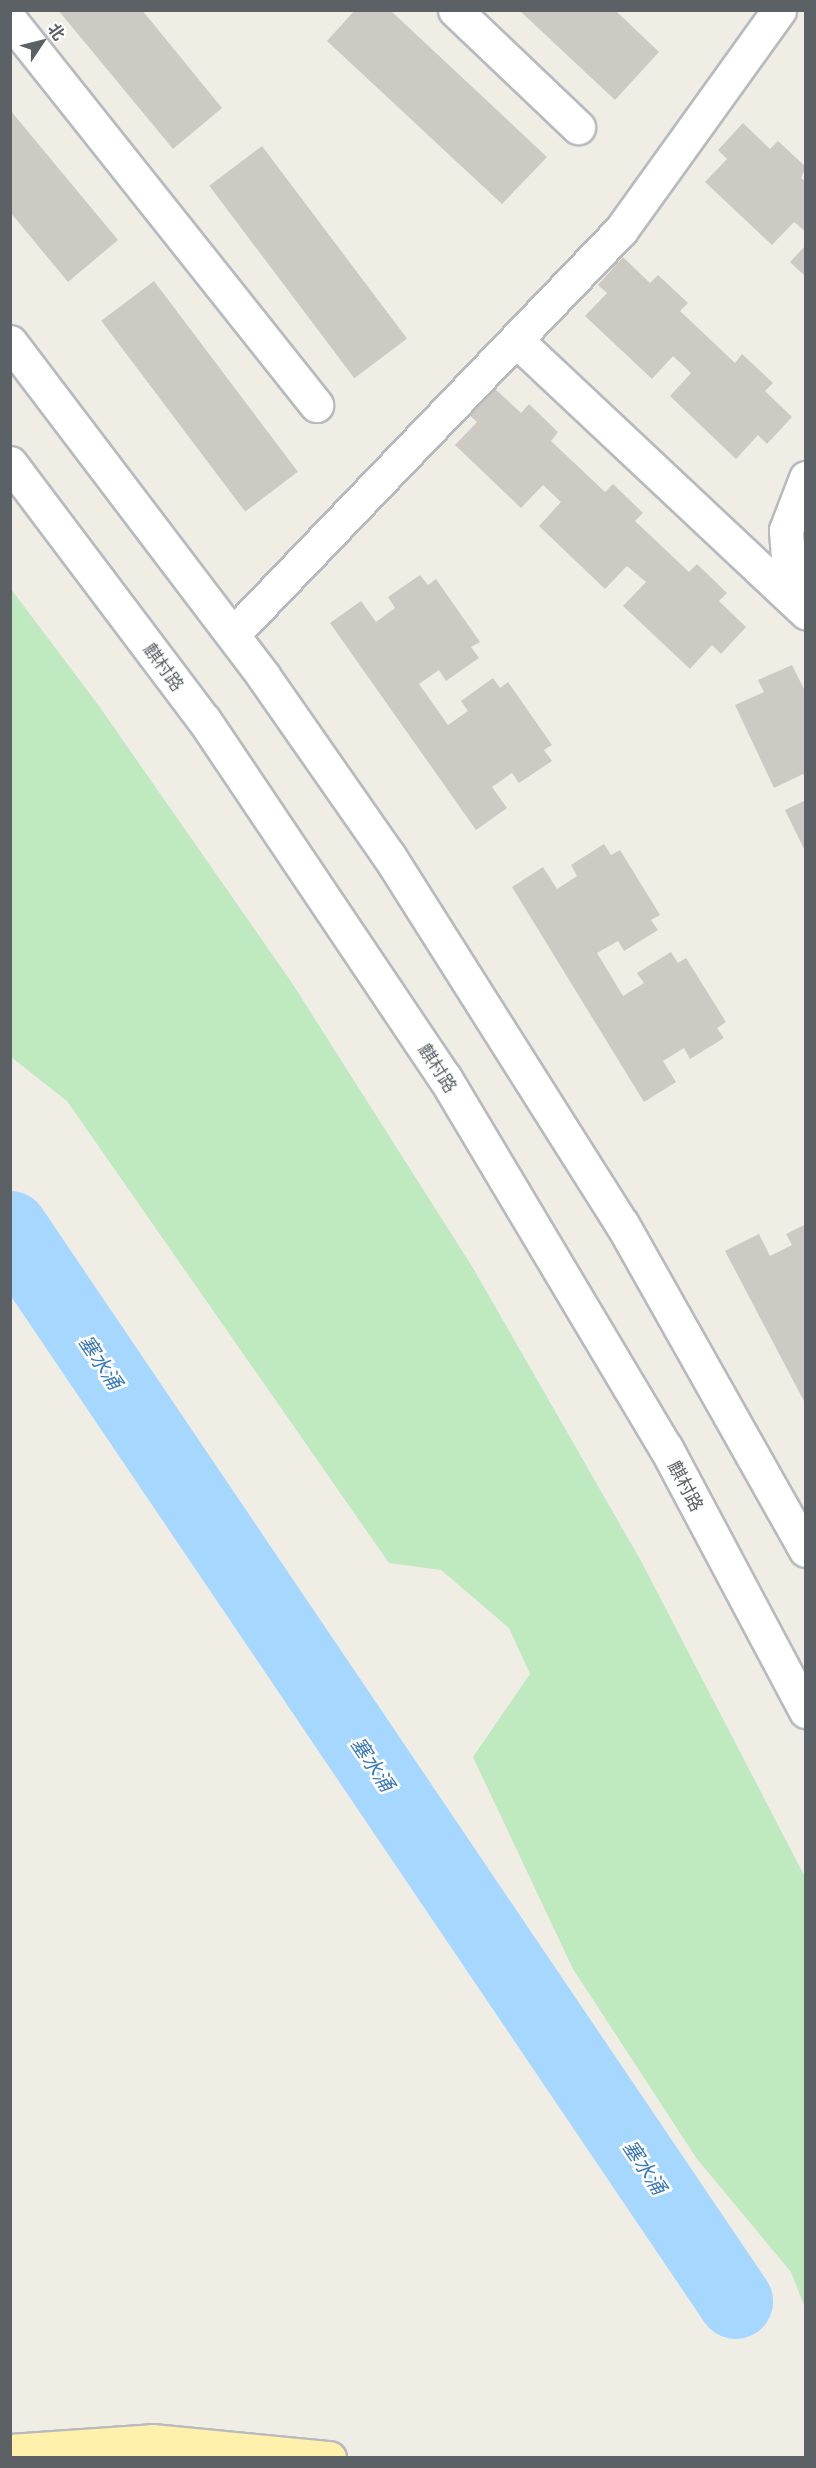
<!DOCTYPE html>
<html>
<head>
<meta charset="utf-8">
<style>
	body { margin:0 }
	#map { position:relative; width:816px; height:2468px; overflow:hidden; background:#f0ede5; font-family:Commissioner,"Noto Sans SC",sans-serif }
	div>[style] { position:absolute }
	[style*='--x'] { left:calc(var(--x)*1px); top:calc(var(--y)*1px); width:calc(var(--w)*1px); rotate:calc(var(--a)*1deg) }
	.green>* { inset:0; background:#bfe9bf }
	.river>* { height:75px; margin:-37.5px; padding:0 37.5px; transform-origin:37.5px; border-radius:37.5px; background:#a6d8ff }
	.building>* { inset:0; background:#cdcac4; transform-origin:0 0 }
	.roads { filter:drop-shadow(2px 0 #b7bbbf) drop-shadow(-2px 0 #b7bbbf) drop-shadow(0 2px #b7bbbf) drop-shadow(0 -2px #b7bbbf) }
	.minor>* { height:33px; margin:-16.5px; padding:0 16.5px; transform-origin:16.5px; border-radius:16.5px; background:#fff }
	.major>* { height:33px; margin:-16.5px; padding:0 16.5px; transform-origin:16.5px; border-radius:16.5px; background:#fff1ab }
	span { translate:-50% -50%; white-space:nowrap; text-align:center; line-height:1.15; -webkit-text-stroke:5px #fff; paint-order:stroke }
	.street-label { font-size:18px; color:#5c6166 }
	.water-label { font-size:20px; color:#3a78b9; font-style:italic }
	.frame { position:absolute; inset:0; border:12px solid #5c6166; pointer-events:none }
	.north { position:absolute; left:12px; top:12px; width:60px; height:60px; -webkit-text-stroke:4px #fff; paint-order:stroke; rotate:55deg; font-size:16px; font-weight:700; line-height:24px; text-align:center; color:#5c6166 }
	.north::after { content:''; display:block; margin:auto; width:21px; height:27px; background:#5c6166; clip-path:polygon(50% 0,100% 100%,50% 72%,0 100%) }
</style>
</head>
<body>
<div id="map">
	<div class="green">
		<div style="clip-path:polygon(11px 589px,99px 706px,292px 983px,473px 1268px,641px 1561px,805px 1877px,805px 2308px,791px 2272px,697px 2159px,573px 1969px,473px 1757px,530px 1674px,509px 1628px,441px 1570px,389px 1563px,67px 1101px,11px 1057px)"></div>
	</div>
	<div class="river">
		<div style="--x:10;--y:1228;--w:1295;--a:55.95"></div>
	</div>
	<div class="building">
		<div style="clip-path:polygon(58px 10px,142px 10px,222px 108px,173px 149px)"></div>
		<div style="clip-path:polygon(355px 10px,390px 10px,547px 157px,502px 204px,327px 41px)"></div>
		<div style="clip-path:polygon(519px 10px,615px 10px,659px 52px,615px 100px)"></div>
		<div style="clip-path:polygon(10px 110px,118px 240px,68px 282px,10px 212px)"></div>
		<div style="clip-path:polygon(743px 123px,770px 149px,778px 141px,806px 167px,801px 178px,806px 182px,806px 232px,794px 222px,772px 245px,705px 182px,727px 159px,718px 150px)"></div>
		<div style="left:262px;top:146px;width:241px;height:66px;rotate:53deg"></div>
		<div style="clip-path:polygon(806px 245px,806px 277px,790px 262px)"></div>
		<div style="clip-path:polygon(623px 257px,650px 283px,658px 275px,688px 303px,680px 311px,735px 363px,742px 354px,773px 383px,765px 391px,792px 417px,767px 444px,758px 435px,736px 459px,670px 396px,691px 373px,673px 356px,652px 379px,585px 316px,607px 293px,598px 285px)"></div>
		<div style="left:154px;top:281px;width:239px;height:66px;rotate:53deg"></div>
		<div style="clip-path:polygon(493px 387px,521px 413px,529px 404px,558px 432px,551px 441px,605px 492px,613px 484px,643px 513px,635px 521px,689px 572px,697px 564px,727px 593px,719px 601px,746px 627px,721px 654px,712px 645px,690px 669px,623px 606px,646px 582px,627px 566px,605px 589px,539px 526px,561px 502px,543px 485px,521px 508px,455px 445px,477px 422px,468px 414px)"></div>
		<div style="clip-path:polygon(420px 575px,428px 585px,436px 579px,480px 642px,471px 647px,479px 658px,446px 681px,439px 670px,419px 684px,448px 725px,468px 711px,461px 701px,493px 678px,500px 688px,508px 682px,552px 745px,544px 750px,552px 761px,519px 783px,512px 773px,492px 787px,507px 808px,476px 830px,330px 623px,361px 601px,376px 622px,395px 608px,388px 597px)"></div>
		<div style="clip-path:polygon(792px 665px,806px 693px,806px 780px,803px 774px,774px 788px,735px 705px,764px 692px,758px 680px)"></div>
		<div style="clip-path:polygon(806px 800px,806px 853px,785px 810px)"></div>
		<div style="clip-path:polygon(604px 844px,611px 855px,620px 850px,660px 915px,651px 920px,658px 930px,624px 951px,618px 941px,597px 953px,623px 996px,644px 983px,637px 973px,671px 952px,678px 963px,686px 958px,726px 1022px,717px 1028px,724px 1038px,690px 1059px,684px 1048px,663px 1061px,676px 1082px,644px 1102px,512px 887px,543px 867px,557px 889px,577px 876px,571px 865px)"></div>
		<div style="clip-path:polygon(806px 1224px,806px 1405px,725px 1251px,759px 1234px,770px 1256px,792px 1245px,786px 1234px)"></div>
	</div>
	<div class="roads">
		<div class="minor">
			<div style="--x:455;--y:10;--w:170;--a:43.6"></div>
			<div style="--x:10;--y:20;--w:492;--a:51.5"></div>
			<div style="--x:516;--y:340;--w:398;--a:43.2"></div>
			<div style="--x:10;--y:342;--w:420;--a:52.8"></div>
			<div style="--x:264;--y:677;--w:218;--a:55.1"></div>
			<div style="--x:389;--y:856;--w:436;--a:57.7"></div>
			<div style="--x:622;--y:1224;--w:374;--a:60.6"></div>
			<div style="--x:10;--y:463;--w:322;--a:53"></div>
			<div style="--x:204;--y:720;--w:432;--a:56.1"></div>
			<div style="--x:445;--y:1078;--w:431;--a:59.2"></div>
			<div style="--x:666;--y:1448;--w:298;--a:62"></div>
			<div style="--x:803;--y:606;--w:36;--a:-113"></div>
			<div style="--x:789;--y:573;--w:43;--a:-94"></div>
			<div style="--x:786;--y:530;--w:56;--a:-69"></div>
			<div style="--x:233;--y:634;--w:560;--a:-46.16"></div>
			<div style="--x:621;--y:230;--w:271;--a:-54.3"></div>
		</div>
		<div class="major">
			<div style="--x:10;--y:2451;--w:142;--a:-4"></div>
			<div style="--x:152;--y:2441;--w:178;--a:5.5"></div>
		</div>
	</div>
	<div class="street-label">
		<span style="left:164px;top:667px;rotate:54deg">麒村路</span>
		<span style="left:438px;top:1068px;rotate:57deg">麒村路</span>
		<span style="left:686px;top:1486px;rotate:62deg">麒村路</span>
	</div>
	<div class="water-label">
		<span style="left:101px;top:1362px;rotate:56deg">塞水涌</span>
		<span style="left:373px;top:1764px;rotate:56deg">塞水涌</span>
		<span style="left:645px;top:2167px;rotate:56deg">塞水涌</span>
	</div>
	<div class="frame"></div>
	<div class="north">北</div>
</div>
</body>
</html>
